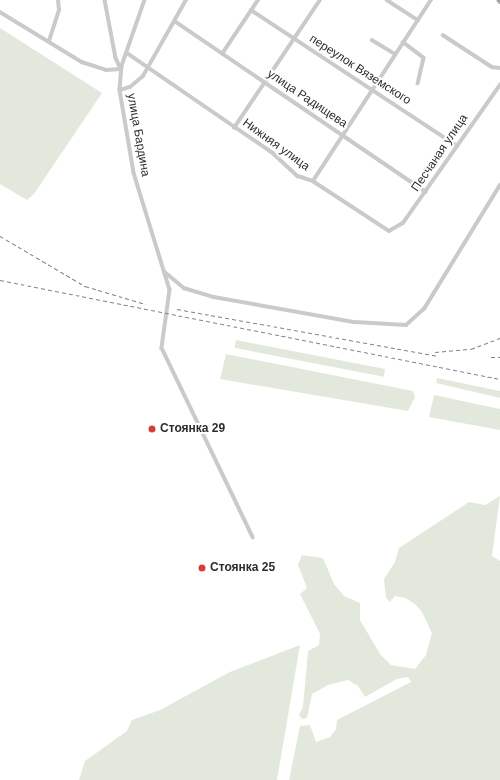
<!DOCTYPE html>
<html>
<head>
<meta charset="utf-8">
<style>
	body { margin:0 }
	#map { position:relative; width:500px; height:780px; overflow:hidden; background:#fff; font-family:Arial,sans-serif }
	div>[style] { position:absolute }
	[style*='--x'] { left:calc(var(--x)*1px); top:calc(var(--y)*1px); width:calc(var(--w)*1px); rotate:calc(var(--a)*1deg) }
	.green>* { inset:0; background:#e2e9dc; transform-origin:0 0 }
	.minor>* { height:3.5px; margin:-1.75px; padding:0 1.75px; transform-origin:1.75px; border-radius:1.75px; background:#cacaca }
	.major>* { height:4.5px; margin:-2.25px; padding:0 2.25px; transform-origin:2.25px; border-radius:2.25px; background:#a5a5a5 }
	.rail>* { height:1px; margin-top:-0.5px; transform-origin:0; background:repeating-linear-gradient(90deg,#828282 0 4px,transparent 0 7px) }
	.dots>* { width:11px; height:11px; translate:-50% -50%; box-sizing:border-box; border:2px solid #fff; border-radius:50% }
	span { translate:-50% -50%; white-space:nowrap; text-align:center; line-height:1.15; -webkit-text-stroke:4px #fff; paint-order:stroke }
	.street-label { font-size:12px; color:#2d2d2d }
	.poi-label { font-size:12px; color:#2d2d2d; font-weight:700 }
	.left { translate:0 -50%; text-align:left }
</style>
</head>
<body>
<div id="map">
	<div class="green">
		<div style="clip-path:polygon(0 28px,102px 93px,34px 194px,27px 200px,0 184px)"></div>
		<div style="left:236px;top:340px;width:152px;height:8px;rotate:11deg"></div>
		<div style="clip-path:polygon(226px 354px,413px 391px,415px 397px,408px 411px,220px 379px)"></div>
		<div style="clip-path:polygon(437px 378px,500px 391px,500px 398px,436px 383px)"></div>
		<div style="clip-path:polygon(434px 395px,500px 409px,500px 430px,429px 417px)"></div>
		<div style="clip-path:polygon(500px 496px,492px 556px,500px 561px,500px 780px,289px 780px,300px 726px,310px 725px,316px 742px,330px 737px,336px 729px,337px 720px,411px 682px,408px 677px,397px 679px,365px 697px,358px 686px,348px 680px,328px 685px,312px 694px,307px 718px,302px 719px,299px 715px,303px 707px,308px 651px,319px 645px,320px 634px,300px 594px,307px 588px,298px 565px,302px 555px,323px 558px,334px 584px,344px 596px,360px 603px,360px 620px,380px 654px,391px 665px,415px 669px,426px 655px,432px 633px,422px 612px,415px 604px,405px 598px,395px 596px,390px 602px,386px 598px,384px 579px,395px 562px,399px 548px,469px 502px,485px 505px)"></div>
		<div style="clip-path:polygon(300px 645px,277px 780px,79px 780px,85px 761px,127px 731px,132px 720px,160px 710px,230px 672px)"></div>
	</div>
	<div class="minor">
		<div style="--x:105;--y:0;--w:59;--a:79.3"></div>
		<div style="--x:116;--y:58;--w:12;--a:66"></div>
		<div style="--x:145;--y:0;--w:70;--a:109.2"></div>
		<div style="--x:122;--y:66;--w:24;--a:95"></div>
		<div style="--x:120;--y:90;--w:84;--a:80.4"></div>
		<div style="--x:134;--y:173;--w:122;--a:72.9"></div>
		<div style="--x:170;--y:290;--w:59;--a:97.9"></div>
		<div style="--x:162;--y:348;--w:210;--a:64.3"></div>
		<div style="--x:387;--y:0;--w:37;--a:33"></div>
		<div style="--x:251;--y:10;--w:247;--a:33.4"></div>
		<div style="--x:0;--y:12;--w:96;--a:31.4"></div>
		<div style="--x:82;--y:62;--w:25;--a:18"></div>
		<div style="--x:106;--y:70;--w:15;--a:-4"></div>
		<div style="--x:176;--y:22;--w:302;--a:34.2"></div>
		<div style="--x:443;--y:35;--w:59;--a:33.1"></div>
		<div style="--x:492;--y:67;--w:8;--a:7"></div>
		<div style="--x:372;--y:40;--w:27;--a:31"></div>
		<div style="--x:49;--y:41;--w:33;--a:-72"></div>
		<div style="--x:59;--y:10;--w:10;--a:-96"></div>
		<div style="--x:403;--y:42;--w:26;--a:37"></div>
		<div style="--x:424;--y:58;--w:26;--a:103"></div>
		<div style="--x:127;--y:53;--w:177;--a:34.4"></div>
		<div style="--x:273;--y:153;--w:34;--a:43"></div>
		<div style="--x:298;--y:176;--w:16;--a:18"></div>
		<div style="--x:313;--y:181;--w:91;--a:33.3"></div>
		<div style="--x:389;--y:231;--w:16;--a:-30"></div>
		<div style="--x:403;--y:223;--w:169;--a:-54.9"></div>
		<div style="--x:222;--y:54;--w:65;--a:-56.3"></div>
		<div style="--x:120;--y:90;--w:10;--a:-17"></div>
		<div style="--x:130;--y:87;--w:17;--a:-40"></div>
		<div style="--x:143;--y:76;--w:87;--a:-60.5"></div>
		<div style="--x:234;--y:128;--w:154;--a:-56.1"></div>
		<div style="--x:313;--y:181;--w:216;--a:-56.9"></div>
		<div style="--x:165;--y:272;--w:25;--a:40"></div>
		<div style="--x:184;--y:288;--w:31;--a:17"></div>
		<div style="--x:214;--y:297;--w:143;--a:10.1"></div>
		<div style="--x:355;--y:322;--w:51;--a:3.4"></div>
		<div style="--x:406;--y:325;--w:24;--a:-42"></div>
		<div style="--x:424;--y:309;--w:145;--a:-58.5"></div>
	</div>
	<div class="major">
		<div style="--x:499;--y:0;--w:1;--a:45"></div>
	</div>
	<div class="rail">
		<div style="--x:0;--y:236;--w:99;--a:30.5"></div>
		<div style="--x:85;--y:286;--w:63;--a:16.7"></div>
		<div style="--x:0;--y:280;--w:510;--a:11.2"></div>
		<div style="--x:177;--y:309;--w:264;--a:10.2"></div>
		<div style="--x:435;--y:352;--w:36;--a:-5"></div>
		<div style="--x:471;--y:349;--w:31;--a:-21"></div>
		<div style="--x:491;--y:357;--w:9;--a:0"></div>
	</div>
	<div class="dots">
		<div style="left:152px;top:429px;background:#d53e3e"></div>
		<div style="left:202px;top:568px;background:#d53e3e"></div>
	</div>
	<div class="street-label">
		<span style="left:360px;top:70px;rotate:33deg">переулок Вяземского</span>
		<span style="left:307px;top:99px;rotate:34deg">улица Радищева</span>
		<span style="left:138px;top:135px;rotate:80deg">улица Бардина</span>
		<span style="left:276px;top:145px;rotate:36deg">Нижняя улица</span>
		<span style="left:440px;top:153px;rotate:-56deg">Песчаная улица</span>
	</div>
	<div class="poi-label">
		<span class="left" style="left:160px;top:429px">Стоянка 29</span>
		<span class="left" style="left:210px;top:568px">Стоянка 25</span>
	</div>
</div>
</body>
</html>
